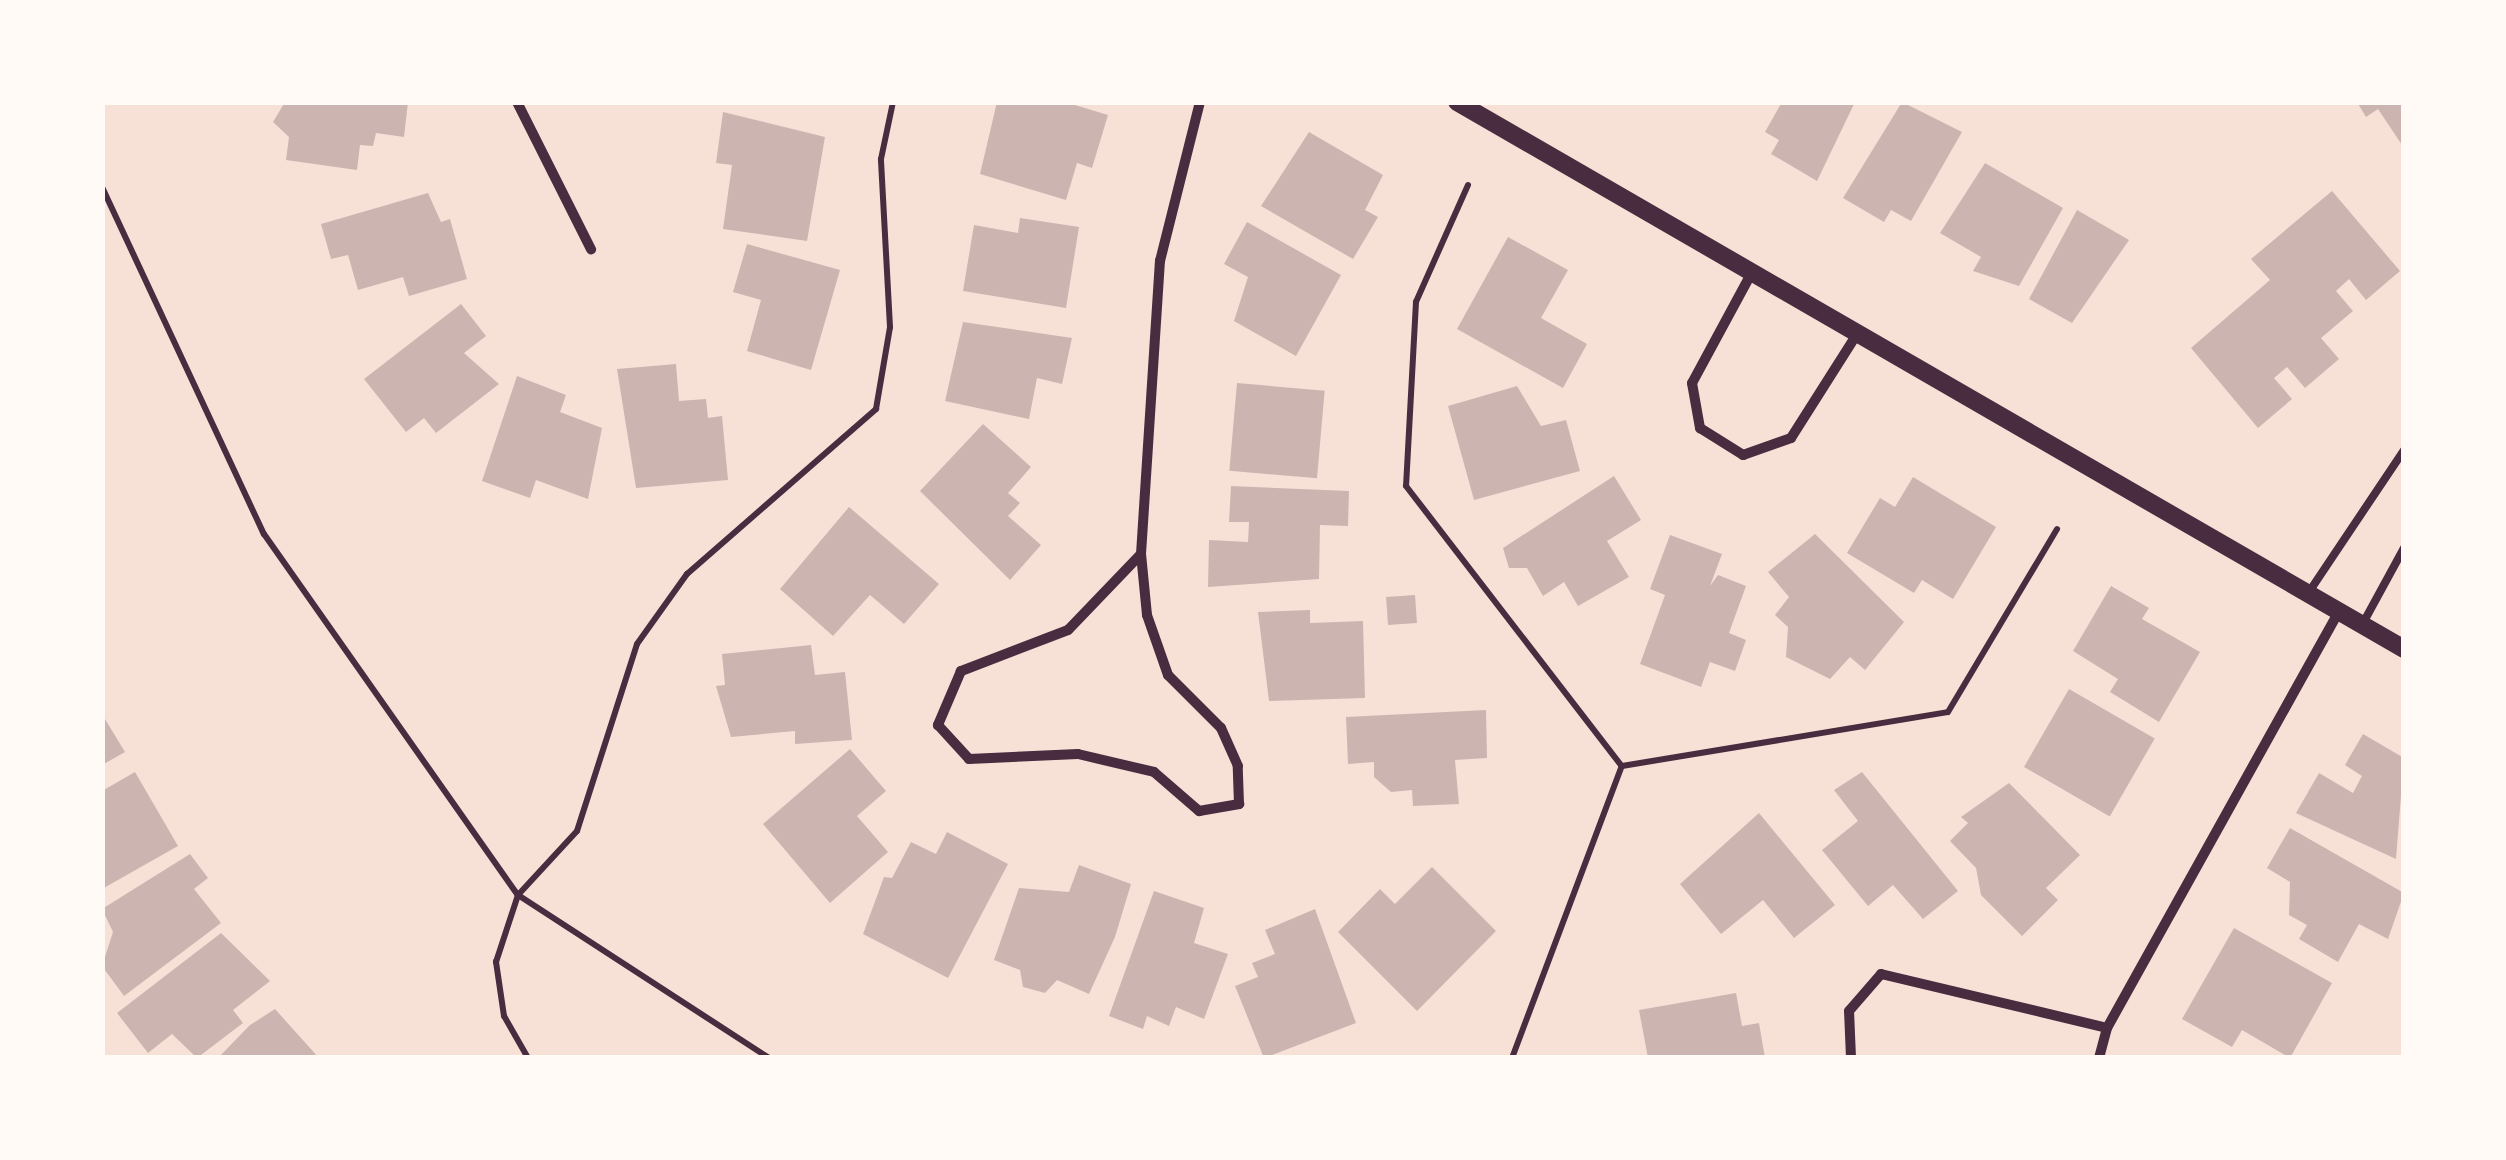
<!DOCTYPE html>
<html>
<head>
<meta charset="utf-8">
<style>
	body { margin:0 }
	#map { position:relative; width:2506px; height:1160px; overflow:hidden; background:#f7e1d7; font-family:"DM Sans",sans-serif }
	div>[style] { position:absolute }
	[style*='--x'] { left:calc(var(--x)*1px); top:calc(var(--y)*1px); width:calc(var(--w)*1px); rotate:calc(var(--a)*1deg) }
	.building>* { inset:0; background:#ccb4b1; transform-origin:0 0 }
	.path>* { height:6px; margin:-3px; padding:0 3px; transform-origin:3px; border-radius:3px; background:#4a2c40 }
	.service>* { height:8px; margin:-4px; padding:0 4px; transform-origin:4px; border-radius:4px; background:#4a2c40 }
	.minor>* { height:10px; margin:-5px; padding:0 5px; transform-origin:5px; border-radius:5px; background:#4a2c40 }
	.tertiary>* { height:18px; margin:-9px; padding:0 9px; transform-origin:9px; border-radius:9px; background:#4a2c40 }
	span { translate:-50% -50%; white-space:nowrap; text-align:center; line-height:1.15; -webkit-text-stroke:8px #fffaf5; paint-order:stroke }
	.frame { position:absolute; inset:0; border:105px solid #fffaf5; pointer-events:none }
</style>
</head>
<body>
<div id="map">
	<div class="building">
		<div style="clip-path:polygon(285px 102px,408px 102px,404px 137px,376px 133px,373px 146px,360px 145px,357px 170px,286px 160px,289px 137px,273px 122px)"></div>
		<div style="clip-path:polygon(997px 102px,1065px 102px,1108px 115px,1092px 168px,1077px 163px,1066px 200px,980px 174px)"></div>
		<div style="clip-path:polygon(1782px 102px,1855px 102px,1817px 181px,1771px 154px,1779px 140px,1765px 132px)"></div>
		<div style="clip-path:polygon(1902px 102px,1962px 132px,1911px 221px,1891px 210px,1884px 222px,1843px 198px)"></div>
		<div style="clip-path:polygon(2357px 102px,2404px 102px,2404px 148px,2378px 109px,2366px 117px)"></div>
		<div style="clip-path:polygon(723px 112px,825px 137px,807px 241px,723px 229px,732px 165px,716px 163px)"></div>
		<div style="clip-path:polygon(1309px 132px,1383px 175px,1365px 210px,1378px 217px,1353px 259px,1261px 206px)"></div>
		<div style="clip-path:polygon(1985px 163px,2063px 208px,2019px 286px,1973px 271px,1981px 257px,1940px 233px)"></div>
		<div style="clip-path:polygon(2332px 191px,2400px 271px,2366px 300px,2349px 279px,2336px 291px,2353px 311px,2321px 338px,2339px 359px,2305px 388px,2287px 367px,2274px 378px,2292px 399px,2258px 428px,2191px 348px,2270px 280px,2251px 259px)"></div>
		<div style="clip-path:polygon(428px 193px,441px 222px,450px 219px,467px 279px,409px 296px,403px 277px,358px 290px,348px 255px,331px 259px,321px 224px)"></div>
		<div style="clip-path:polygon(2077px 210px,2129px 240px,2072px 323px,2029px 299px)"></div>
		<div style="clip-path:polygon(1020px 218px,1079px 227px,1066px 308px,963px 291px,974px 225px,1018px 233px)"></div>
		<div style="clip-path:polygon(1247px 222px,1341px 275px,1296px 356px,1234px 321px,1248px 277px,1224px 264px)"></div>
		<div style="clip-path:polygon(1508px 237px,1568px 270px,1541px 318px,1587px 344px,1563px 388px,1457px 329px)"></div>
		<div style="clip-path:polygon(747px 244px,840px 270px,811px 370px,747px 351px,761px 300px,733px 292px)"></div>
		<div style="clip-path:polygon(461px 304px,486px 336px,464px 353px,499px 384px,436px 433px,424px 418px,406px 432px,364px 379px)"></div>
		<div style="clip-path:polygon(963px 322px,1072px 338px,1062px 384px,1037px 378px,1029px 419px,945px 401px)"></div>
		<div style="clip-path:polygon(676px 364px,679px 401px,706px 399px,708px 418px,722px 416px,728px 480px,636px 488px,617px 369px)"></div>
		<div style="clip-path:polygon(517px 376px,566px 395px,560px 412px,602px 428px,588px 499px,536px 480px,530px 498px,482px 481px)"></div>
		<div style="left:1237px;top:383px;width:88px;height:88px;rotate:5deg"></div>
		<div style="clip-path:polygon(1517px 386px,1541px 426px,1566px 420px,1580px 471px,1474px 500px,1448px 406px)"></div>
		<div style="clip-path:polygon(983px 424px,1031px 467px,1008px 493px,1020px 503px,1008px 516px,1041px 545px,1010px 580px,920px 491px)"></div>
		<div style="clip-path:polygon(1614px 476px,1641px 520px,1607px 541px,1629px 577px,1578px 606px,1564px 582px,1543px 596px,1527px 568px,1509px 568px,1503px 548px)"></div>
		<div style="clip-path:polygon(1913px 477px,1996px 527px,1953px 599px,1922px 580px,1914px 593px,1847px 553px,1880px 498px,1895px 507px)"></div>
		<div style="clip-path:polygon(1231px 486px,1349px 491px,1348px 526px,1320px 525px,1319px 579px,1208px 587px,1209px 540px,1248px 542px,1249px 522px,1229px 522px)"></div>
		<div style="clip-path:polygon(849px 507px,939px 584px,904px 624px,870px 595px,833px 636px,780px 589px)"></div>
		<div style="clip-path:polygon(1815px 534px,1904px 622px,1865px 670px,1850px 657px,1830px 679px,1786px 657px,1788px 627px,1775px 615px,1789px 597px,1768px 572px)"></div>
		<div style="clip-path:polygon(1670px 535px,1722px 554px,1710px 586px,1718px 575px,1746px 586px,1729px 633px,1746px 640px,1735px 671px,1710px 662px,1701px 687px,1640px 664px,1665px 595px,1650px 589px)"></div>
		<div style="clip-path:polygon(2111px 586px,2149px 608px,2142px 619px,2200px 652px,2159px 722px,2110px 692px,2118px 679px,2073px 651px)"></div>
		<div style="left:1415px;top:595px;width:28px;height:29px;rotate:86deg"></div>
		<div style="clip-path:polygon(1310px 610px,1310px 623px,1363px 621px,1365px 698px,1269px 701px,1258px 612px)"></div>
		<div style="clip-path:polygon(811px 645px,815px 675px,845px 672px,852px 740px,795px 744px,795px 731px,731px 737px,716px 686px,725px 685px,722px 654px)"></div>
		<div style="left:2069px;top:689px;width:99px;height:90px;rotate:30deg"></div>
		<div style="clip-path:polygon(1486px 710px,1487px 758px,1455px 760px,1459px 804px,1413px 806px,1412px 790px,1391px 792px,1374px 777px,1374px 762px,1348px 764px,1346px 717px)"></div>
		<div style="clip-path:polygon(102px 714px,125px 752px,102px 765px)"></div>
		<div style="clip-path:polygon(2363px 734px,2404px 758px,2396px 859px,2296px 813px,2319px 773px,2353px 793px,2362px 776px,2345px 765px)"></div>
		<div style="clip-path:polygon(850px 749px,886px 791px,857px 816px,888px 852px,830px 903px,763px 824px)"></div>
		<div style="clip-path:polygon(135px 772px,178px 846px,102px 889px,102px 791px)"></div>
		<div style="clip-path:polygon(1862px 772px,1958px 891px,1923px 919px,1893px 885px,1868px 906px,1822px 850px,1858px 821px,1834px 790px)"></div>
		<div style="clip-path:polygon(2009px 783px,2080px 855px,2046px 888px,2058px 900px,2022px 936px,1981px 895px,1976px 868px,1950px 841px,1968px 823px,1961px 817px)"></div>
		<div style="clip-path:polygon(1759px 813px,1835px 905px,1794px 938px,1763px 900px,1721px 934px,1680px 884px)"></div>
		<div style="clip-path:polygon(2290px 828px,2404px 893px,2388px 939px,2359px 924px,2338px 962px,2299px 939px,2307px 925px,2289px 915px,2290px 882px,2267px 868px)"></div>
		<div style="clip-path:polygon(947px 832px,1008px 864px,948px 978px,863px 934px,884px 877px,892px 878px,911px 842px,936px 854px)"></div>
		<div style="clip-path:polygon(190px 854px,208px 878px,194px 889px,221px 923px,124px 996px,102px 966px,113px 932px,102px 909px)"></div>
		<div style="clip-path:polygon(1079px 865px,1131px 884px,1115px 937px,1089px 994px,1057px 980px,1045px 993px,1023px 987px,1020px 970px,994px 960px,1019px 888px,1069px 892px)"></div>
		<div style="clip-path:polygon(1432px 867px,1496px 931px,1417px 1011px,1338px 932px,1380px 889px,1395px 904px)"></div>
		<div style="clip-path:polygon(1154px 891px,1204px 908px,1194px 943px,1228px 954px,1204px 1019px,1176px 1007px,1169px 1026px,1147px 1016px,1143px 1029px,1109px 1016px)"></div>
		<div style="clip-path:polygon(1315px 909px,1356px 1023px,1264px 1058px,1235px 986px,1258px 977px,1252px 963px,1275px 954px,1265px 930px)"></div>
		<div style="clip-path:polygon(2234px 928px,2332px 983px,2290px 1058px,2242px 1030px,2232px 1047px,2182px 1019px)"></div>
		<div style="clip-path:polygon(221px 933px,270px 981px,233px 1010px,243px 1023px,197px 1058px,172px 1034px,148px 1053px,117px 1013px)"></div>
		<div style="clip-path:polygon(1736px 993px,1742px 1026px,1759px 1023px,1765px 1058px,1648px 1058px,1639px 1010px)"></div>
		<div style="clip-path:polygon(275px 1009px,319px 1058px,218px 1058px,250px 1025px)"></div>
	</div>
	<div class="path">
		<div style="--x:1468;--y:185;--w:128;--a:114"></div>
		<div style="--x:1416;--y:302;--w:184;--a:93.1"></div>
		<div style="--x:1406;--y:486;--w:354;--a:52.4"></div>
		<div style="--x:102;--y:187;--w:383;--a:65"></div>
		<div style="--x:264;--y:534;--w:441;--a:54.9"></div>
		<div style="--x:518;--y:895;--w:299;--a:33"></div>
		<div style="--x:528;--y:1058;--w:48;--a:-119.7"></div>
		<div style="--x:504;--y:1016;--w:55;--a:-98.4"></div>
		<div style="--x:496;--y:962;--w:71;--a:-71.8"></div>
		<div style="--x:518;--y:895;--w:87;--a:-47.3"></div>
		<div style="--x:577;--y:831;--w:196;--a:-72.2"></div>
		<div style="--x:637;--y:644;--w:86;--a:-54.5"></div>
		<div style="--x:687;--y:574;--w:251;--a:-41.1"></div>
		<div style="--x:876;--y:409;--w:83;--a:-80.3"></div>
		<div style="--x:890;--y:327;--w:168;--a:-93.1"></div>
		<div style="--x:881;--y:159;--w:58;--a:-78.1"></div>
		<div style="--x:1512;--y:1058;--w:312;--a:-69.4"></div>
		<div style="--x:1622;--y:766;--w:330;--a:-9.4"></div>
		<div style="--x:1948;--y:712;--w:213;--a:-59.2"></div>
	</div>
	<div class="service">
		<div style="--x:2309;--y:592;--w:171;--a:-56.2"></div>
		<div style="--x:2362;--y:625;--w:88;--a:-61.4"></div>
	</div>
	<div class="minor">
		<div style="--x:517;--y:102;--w:165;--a:63.3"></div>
		<div style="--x:1751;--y:274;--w:124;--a:118.4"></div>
		<div style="--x:1692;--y:383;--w:46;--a:79.9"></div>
		<div style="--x:1700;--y:428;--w:51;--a:32.1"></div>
		<div style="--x:1743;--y:455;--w:51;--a:-19.5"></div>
		<div style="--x:1791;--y:438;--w:123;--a:-57.6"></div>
		<div style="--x:1141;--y:554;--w:105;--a:133.8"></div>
		<div style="--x:1068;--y:630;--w:115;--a:159"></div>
		<div style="--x:961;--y:671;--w:59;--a:113.1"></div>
		<div style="--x:938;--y:725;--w:46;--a:47.6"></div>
		<div style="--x:969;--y:759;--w:109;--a:-2.6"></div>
		<div style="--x:1078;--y:754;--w:78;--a:13.3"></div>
		<div style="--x:1154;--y:772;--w:60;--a:40.9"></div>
		<div style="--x:1199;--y:811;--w:41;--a:-9.9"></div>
		<div style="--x:1239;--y:804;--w:38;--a:-92"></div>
		<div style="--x:1238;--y:766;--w:42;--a:-114.1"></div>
		<div style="--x:1221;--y:728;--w:75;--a:-135"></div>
		<div style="--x:1168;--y:675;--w:64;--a:-109.3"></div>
		<div style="--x:1147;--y:615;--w:61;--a:-95.6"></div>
		<div style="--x:1141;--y:554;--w:294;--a:-86.3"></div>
		<div style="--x:1160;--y:261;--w:164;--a:-75.9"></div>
		<div style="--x:1851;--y:1058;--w:47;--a:-92.4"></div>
		<div style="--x:1849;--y:1011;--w:49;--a:-49.1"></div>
		<div style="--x:1881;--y:974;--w:232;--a:13.4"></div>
		<div style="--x:2099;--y:1058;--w:31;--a:-75"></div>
		<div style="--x:2107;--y:1028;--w:476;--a:-60.9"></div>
	</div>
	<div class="tertiary">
		<div style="--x:1457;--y:102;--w:1094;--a:30.01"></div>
	</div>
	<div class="frame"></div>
</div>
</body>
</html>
